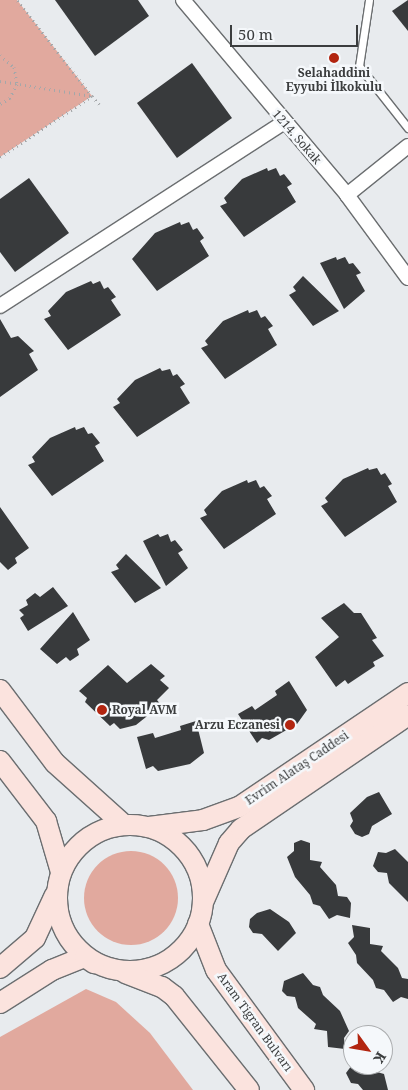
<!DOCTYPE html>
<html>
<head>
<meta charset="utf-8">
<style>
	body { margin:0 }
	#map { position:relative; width:408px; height:1090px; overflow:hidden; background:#e8ebee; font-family:"Noto Serif",serif }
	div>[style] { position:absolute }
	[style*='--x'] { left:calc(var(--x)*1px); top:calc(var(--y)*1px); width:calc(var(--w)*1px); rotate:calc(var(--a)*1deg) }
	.green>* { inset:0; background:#e1a99e }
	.round { border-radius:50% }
	.building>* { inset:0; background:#383a3c; transform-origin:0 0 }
	.path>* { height:3px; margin-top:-1.5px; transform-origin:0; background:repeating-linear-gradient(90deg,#a4a7a9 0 1px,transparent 0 5px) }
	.roads { filter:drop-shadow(1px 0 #6b6e70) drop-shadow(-1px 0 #6b6e70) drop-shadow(0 1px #6b6e70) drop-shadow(0 -1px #6b6e70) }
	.lane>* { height:7px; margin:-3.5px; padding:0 3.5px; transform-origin:3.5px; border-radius:3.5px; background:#fff }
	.street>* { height:14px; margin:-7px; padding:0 7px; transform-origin:7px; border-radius:7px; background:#fff }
	.secondary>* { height:20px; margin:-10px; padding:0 10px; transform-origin:10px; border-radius:10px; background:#fbe3de }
	.secondary>.ring { margin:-10px; padding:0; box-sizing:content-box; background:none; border:20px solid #fbe3de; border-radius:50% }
	.dots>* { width:14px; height:14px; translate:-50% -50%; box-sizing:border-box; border:2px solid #f5f8fb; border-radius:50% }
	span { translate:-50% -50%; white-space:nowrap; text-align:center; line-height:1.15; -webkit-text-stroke:5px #f5f8fb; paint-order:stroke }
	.poi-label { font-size:12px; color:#3b3d3e; font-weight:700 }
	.left { translate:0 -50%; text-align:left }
	.right { translate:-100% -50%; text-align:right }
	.street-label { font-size:12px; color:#3b3d3e }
	.north { position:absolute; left:343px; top:1025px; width:50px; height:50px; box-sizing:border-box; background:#f5f8fb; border:1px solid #abadaf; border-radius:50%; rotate:122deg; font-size:14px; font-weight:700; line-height:20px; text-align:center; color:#3b3d3e }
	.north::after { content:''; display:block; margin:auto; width:18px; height:22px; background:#b22510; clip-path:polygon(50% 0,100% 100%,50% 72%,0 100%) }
	.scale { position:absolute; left:230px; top:25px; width:128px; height:22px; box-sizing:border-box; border:2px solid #3b3d3e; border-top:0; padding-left:6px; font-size:15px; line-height:18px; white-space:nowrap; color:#3b3d3e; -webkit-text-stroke:4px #f5f8fb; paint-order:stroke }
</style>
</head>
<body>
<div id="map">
	<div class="green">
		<div style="clip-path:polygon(0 0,17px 0,92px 96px,0 157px)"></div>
		<div class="round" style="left:84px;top:851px;width:94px;height:94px"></div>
		<div style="clip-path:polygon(86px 989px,116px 1002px,150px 1033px,193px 1090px,0 1090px,0 1037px)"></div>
	</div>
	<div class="building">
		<div style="clip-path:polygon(55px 0,138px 0,149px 16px,95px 56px)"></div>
		<div style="clip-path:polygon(408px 0,408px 31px,392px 11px)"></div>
		<div style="left:192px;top:63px;width:68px;height:68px;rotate:54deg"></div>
		<div style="clip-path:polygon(267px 168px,268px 171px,276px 168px,280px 176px,284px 174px,292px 184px,287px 187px,296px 202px,244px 237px,220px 206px,227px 203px,224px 198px,242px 179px)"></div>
		<div style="clip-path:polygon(29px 178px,69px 233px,15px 272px,0 252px,0 199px)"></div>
		<div style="clip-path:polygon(180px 222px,181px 225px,189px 222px,193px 230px,197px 228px,204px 238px,200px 241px,209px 256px,157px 291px,132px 259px,155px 233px)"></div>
		<div style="clip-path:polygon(336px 257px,337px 260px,345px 257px,349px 264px,353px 263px,361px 273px,356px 275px,365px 291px,344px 309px,320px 263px)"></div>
		<div style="clip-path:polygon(303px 276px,339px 311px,313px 326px,289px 295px,296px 291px,293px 287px)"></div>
		<div style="clip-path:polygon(91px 281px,93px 284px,100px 281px,104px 289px,108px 287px,116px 297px,111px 300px,121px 315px,68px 350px,44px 319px,51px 316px,48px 311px,66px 292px)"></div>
		<div style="clip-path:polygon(248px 310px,249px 313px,257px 310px,261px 318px,265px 316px,273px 326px,268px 329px,277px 345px,225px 379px,201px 348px,208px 345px,205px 341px,223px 321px)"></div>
		<div style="clip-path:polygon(0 319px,11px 338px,18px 336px,34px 351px,29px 354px,38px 370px,0 397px)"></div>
		<div style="clip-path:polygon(160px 368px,162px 371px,170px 369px,173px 376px,177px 374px,185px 384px,180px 387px,190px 403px,137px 437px,113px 407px,120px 403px,117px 399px,135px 380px)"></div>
		<div style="clip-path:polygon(75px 427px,76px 430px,84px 427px,88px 434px,92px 433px,100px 443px,95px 446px,104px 461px,52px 496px,28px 465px,35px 462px,32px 457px,50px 438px)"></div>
		<div style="clip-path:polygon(368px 468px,369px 470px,377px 468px,381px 475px,385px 473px,392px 484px,388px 486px,397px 502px,345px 537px,321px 506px,328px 502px,325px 498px,343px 479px)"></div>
		<div style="clip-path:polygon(247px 480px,248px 483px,256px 480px,260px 488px,264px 486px,272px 496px,267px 499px,276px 514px,224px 549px,200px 518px,207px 515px,204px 510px,222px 491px)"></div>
		<div style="clip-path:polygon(0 507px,29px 548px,15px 558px,17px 563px,8px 570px,0 562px)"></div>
		<div style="clip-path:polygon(158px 534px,160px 537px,168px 534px,171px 542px,175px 540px,183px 550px,178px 553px,188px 568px,166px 586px,143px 541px)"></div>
		<div style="clip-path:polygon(126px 554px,161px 588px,135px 603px,111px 572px,119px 569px,116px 565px)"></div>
		<div style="clip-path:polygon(53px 587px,68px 606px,28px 631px,20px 618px,24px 615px,19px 610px,28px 605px,26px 600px,35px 593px,40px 597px)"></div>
		<div style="clip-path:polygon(344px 603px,354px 613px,361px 613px,377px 638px,372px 640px,384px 656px,373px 662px,375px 666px,348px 684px,345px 680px,336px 687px,315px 657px,339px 637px,321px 618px)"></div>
		<div style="clip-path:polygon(73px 612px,90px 640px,77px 649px,79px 655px,70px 661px,66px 657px,57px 664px,40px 649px)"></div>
		<div style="clip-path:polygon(151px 664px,165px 676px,160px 680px,169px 688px,157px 700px,161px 705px,136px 725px,120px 729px,114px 723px,110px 726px,85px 702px,87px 698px,79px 691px,108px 665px,127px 683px)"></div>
		<div style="clip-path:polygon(289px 681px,307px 710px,297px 724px,269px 740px,262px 738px,257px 743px,238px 714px,252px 706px,255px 710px,277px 695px,275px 691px)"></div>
		<div style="clip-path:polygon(196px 721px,204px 753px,190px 764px,158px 771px,153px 766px,146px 769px,137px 737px,153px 733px,155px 738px,181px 730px,180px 726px)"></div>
		<div style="clip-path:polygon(379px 792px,392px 814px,372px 826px,369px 834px,362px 837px,355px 834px,350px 826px,353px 821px,350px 813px,367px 797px)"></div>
		<div style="clip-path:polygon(301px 840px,310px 843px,310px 860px,322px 862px,320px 867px,336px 885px,338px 896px,347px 897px,351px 903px,350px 918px,337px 915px,329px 919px,320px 906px,313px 904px,310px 895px,295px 877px,287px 857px,294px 851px,294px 843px)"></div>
		<div style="clip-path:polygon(395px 849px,408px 862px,408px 902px,389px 883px,387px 873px,378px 872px,373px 866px,378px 852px,386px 853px)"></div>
		<div style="clip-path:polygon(270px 909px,289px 922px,296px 933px,278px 951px,262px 934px,253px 933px,249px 927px,250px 919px,257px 913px)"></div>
		<div style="clip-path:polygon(352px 925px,370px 928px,370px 944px,383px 946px,381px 951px,398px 968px,402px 978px,408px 979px,408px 999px,401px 997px,393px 1002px,384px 990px,376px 988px,373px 980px,357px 963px,356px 955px,348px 943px,354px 937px)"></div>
		<div style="clip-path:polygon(303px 973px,313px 985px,320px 987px,323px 995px,340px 1011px,349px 1031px,344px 1038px,345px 1049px,328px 1047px,327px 1031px,314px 1029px,316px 1024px,298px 1008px,295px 997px,287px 996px,282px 991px,284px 981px)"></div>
		<div style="clip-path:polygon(352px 1065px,371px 1065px,377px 1072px,384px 1074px,388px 1090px,363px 1090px,358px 1084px,351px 1083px,346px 1073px)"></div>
	</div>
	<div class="path">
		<div style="--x:0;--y:55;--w:18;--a:41"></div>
		<div style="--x:14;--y:67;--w:17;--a:80"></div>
		<div style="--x:17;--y:84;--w:16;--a:117"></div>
		<div style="--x:10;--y:98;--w:12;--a:149"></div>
		<div style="--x:0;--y:81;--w:93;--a:9.3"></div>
		<div style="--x:92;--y:96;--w:11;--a:49"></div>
		<div style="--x:0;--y:157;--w:110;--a:-33.5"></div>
		<div style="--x:92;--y:96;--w:122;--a:-128"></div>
	</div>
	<div class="roads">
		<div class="lane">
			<div style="--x:369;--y:0;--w:67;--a:98.6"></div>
			<div style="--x:359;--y:66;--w:79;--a:51.7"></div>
		</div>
		<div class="street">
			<div style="--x:183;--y:0;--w:255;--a:49.9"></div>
			<div style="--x:347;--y:195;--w:103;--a:53.7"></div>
			<div style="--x:347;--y:195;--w:78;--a:-38.8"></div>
			<div style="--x:0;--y:306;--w:338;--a:-32.9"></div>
		</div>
		<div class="secondary">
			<div style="--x:0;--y:690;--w:91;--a:53"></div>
			<div style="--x:55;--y:763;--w:93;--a:41.9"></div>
			<div style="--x:0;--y:761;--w:76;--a:52.5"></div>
			<div style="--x:46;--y:821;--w:53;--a:73.6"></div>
			<div class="ring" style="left:57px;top:825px;width:126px;height:126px"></div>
			<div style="--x:149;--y:827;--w:54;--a:-7.4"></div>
			<div style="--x:203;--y:820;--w:38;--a:-20"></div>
			<div style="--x:239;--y:807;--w:204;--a:-34"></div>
			<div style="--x:204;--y:900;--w:62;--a:-66.3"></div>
			<div style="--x:229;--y:843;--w:18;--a:-49"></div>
			<div style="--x:241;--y:829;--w:202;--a:-34.3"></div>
			<div style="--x:198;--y:924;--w:49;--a:68.6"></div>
			<div style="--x:216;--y:970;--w:149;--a:53.7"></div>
			<div style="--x:0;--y:968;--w:46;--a:-40.6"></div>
			<div style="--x:35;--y:938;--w:47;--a:-65.1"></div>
			<div style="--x:125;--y:973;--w:40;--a:21"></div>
			<div style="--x:162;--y:987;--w:15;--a:37"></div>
			<div style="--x:174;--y:996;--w:120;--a:51.4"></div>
			<div style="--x:0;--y:1003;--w:62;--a:-32.4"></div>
			<div style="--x:52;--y:970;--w:35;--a:-22"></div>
			<div style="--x:85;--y:957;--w:11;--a:34"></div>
		</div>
	</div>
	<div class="dots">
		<div style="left:334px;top:58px;background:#b22510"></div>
		<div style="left:102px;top:710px;background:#b22510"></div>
		<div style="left:290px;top:725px;background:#b22510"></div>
	</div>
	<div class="poi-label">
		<span style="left:334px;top:80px">Selahaddini<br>Eyyubi İlkokulu</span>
		<span class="left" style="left:112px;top:710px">Royal AVM</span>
		<span class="right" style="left:280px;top:725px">Arzu Eczanesi</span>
	</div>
	<div class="street-label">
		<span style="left:297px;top:137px;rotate:49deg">1214. Sokak</span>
		<span style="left:297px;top:768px;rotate:-34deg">Evrim Alataş Caddesi</span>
		<span style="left:255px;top:1022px;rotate:54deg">Aram Tigran Bulvarı</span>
	</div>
	<div class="north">K</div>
	<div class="scale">50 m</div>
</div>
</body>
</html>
